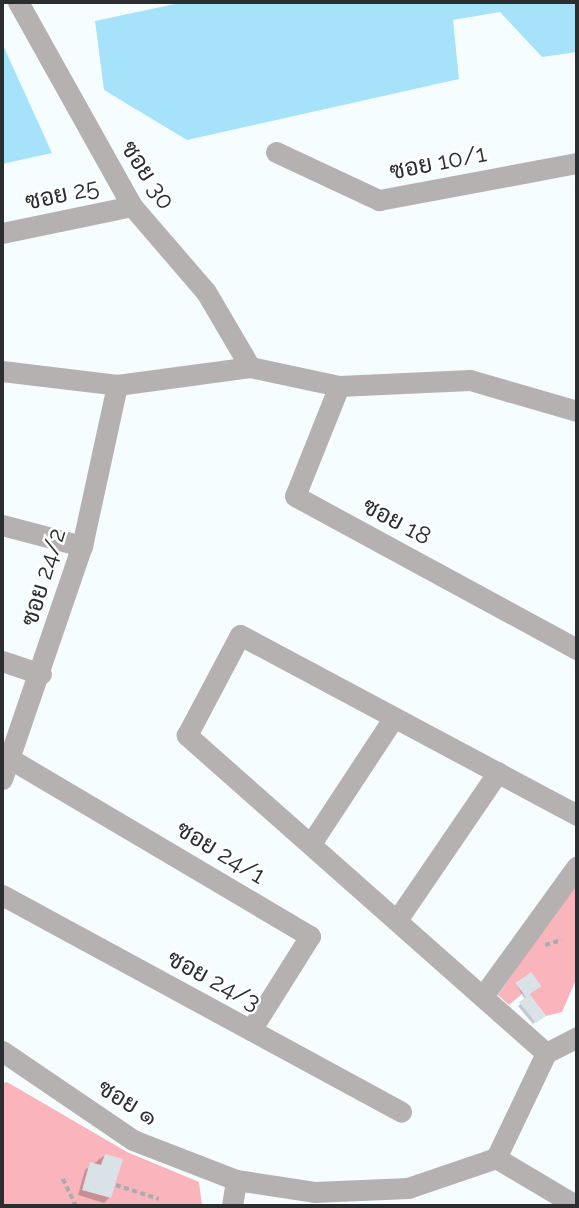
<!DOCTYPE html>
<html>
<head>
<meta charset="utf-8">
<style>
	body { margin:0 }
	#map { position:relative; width:579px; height:1208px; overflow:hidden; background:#f6fdff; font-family:Raleway,Sarabun,sans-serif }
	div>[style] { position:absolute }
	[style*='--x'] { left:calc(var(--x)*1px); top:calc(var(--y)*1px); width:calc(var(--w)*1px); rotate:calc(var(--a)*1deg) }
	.green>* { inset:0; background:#fab4bc }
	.water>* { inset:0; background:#a6e3fa }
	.shadow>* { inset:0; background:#0003 }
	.building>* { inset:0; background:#d9e3e7 }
	.path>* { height:3.5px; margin-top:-1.75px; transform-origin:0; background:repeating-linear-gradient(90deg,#a7acae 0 5px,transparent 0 8.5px) }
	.street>* { height:21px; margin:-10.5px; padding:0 10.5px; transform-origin:10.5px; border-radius:10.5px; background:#b6b1b1 }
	span { translate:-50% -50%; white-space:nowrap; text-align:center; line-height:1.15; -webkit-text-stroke:5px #fff; paint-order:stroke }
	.street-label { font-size:24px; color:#2b2e30 }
	.frame { position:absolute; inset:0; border:4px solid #2b2e30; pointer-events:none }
</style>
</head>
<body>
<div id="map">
	<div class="green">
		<div style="clip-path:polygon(577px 881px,575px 982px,562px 1012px,546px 1016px,529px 994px,541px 986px,531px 973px,516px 983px,523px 993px,509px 1005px,498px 995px)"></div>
		<div style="clip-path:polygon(7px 1082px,127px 1152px,199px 1182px,202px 1206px,2px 1204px,2px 1083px)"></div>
	</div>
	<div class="water">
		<div style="clip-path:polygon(184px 2px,577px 2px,577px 52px,542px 57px,500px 12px,453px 20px,459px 79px,187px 140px,104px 90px,95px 21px)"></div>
		<div style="clip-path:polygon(2px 43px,52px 153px,2px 164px)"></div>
	</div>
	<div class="shadow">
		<div style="clip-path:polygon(517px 985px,544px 1015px,533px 1024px,518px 1006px,525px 1000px)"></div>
		<div style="clip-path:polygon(105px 1155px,110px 1197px,104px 1203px,78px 1195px,85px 1170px)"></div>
	</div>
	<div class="building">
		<div style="clip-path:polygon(531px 972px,541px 986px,529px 994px,546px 1016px,536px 1023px,519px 1002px,526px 997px,516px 984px)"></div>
		<div style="clip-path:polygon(105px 1154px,123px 1159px,111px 1198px,82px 1190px,90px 1162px,101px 1165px)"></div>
	</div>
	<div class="path">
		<div style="--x:545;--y:945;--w:17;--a:-17"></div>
		<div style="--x:63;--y:1179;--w:30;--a:64"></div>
		<div style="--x:116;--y:1185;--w:45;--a:18"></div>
	</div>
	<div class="street">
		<div style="--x:18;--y:2;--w:234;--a:60.8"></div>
		<div style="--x:132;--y:206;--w:113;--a:49.3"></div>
		<div style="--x:206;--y:292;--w:87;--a:59.6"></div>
		<div style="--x:276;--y:152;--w:114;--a:25"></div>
		<div style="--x:379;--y:200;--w:201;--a:-10.6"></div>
		<div style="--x:2;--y:233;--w:133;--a:-11.7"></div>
		<div style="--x:2;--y:371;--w:116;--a:6.9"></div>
		<div style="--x:117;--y:385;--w:134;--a:-7.7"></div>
		<div style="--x:250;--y:367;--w:91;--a:12.1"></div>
		<div style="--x:339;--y:386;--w:131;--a:-2.6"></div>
		<div style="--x:470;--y:380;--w:111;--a:16.2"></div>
		<div style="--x:339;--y:386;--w:118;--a:111.8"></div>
		<div style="--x:295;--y:496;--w:321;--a:28.5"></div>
		<div style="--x:2;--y:525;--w:83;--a:14.7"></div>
		<div style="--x:2;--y:661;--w:41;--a:18.4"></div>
		<div style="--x:2;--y:754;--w:358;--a:30.6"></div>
		<div style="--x:310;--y:936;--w:111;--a:122.1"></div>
		<div style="--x:2;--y:779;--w:246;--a:-71.1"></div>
		<div style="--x:82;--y:546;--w:165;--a:-77.7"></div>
		<div style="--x:312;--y:842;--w:149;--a:-56.7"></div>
		<div style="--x:2;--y:895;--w:454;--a:28.5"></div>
		<div style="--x:397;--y:920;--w:179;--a:-55.7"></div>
		<div style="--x:483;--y:996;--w:160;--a:-54.1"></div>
		<div style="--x:2;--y:1051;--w:158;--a:34.2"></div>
		<div style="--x:133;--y:1140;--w:110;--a:21.2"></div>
		<div style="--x:236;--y:1180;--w:79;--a:8.7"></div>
		<div style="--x:314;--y:1192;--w:94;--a:-2.4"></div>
		<div style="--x:408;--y:1188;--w:93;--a:-18.8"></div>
		<div style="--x:496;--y:1158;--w:94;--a:30.7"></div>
		<div style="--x:546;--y:1053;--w:480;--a:-138.5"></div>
		<div style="--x:187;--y:735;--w:113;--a:-62.1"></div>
		<div style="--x:240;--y:635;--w:382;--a:28.1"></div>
		<div style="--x:496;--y:1158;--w:116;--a:-64.5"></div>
		<div style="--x:546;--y:1053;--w:35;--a:-27"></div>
		<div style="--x:232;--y:1206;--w:26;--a:-81"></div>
	</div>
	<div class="street-label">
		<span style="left:438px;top:162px;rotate:-11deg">ซอย 10/1</span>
		<span style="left:148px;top:175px;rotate:57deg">ซอย 30</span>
		<span style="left:62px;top:194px;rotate:-12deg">ซอย 25</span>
		<span style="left:397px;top:521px;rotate:28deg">ซอย 18</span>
		<span style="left:43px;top:577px;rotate:-73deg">ซอย 24/2</span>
		<span style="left:221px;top:852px;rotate:31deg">ซอย 24/1</span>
		<span style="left:214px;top:980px;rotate:28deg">ซอย 24/3</span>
		<span style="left:128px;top:1102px;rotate:31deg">ซอย ๑</span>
	</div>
	<div class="frame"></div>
</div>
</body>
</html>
